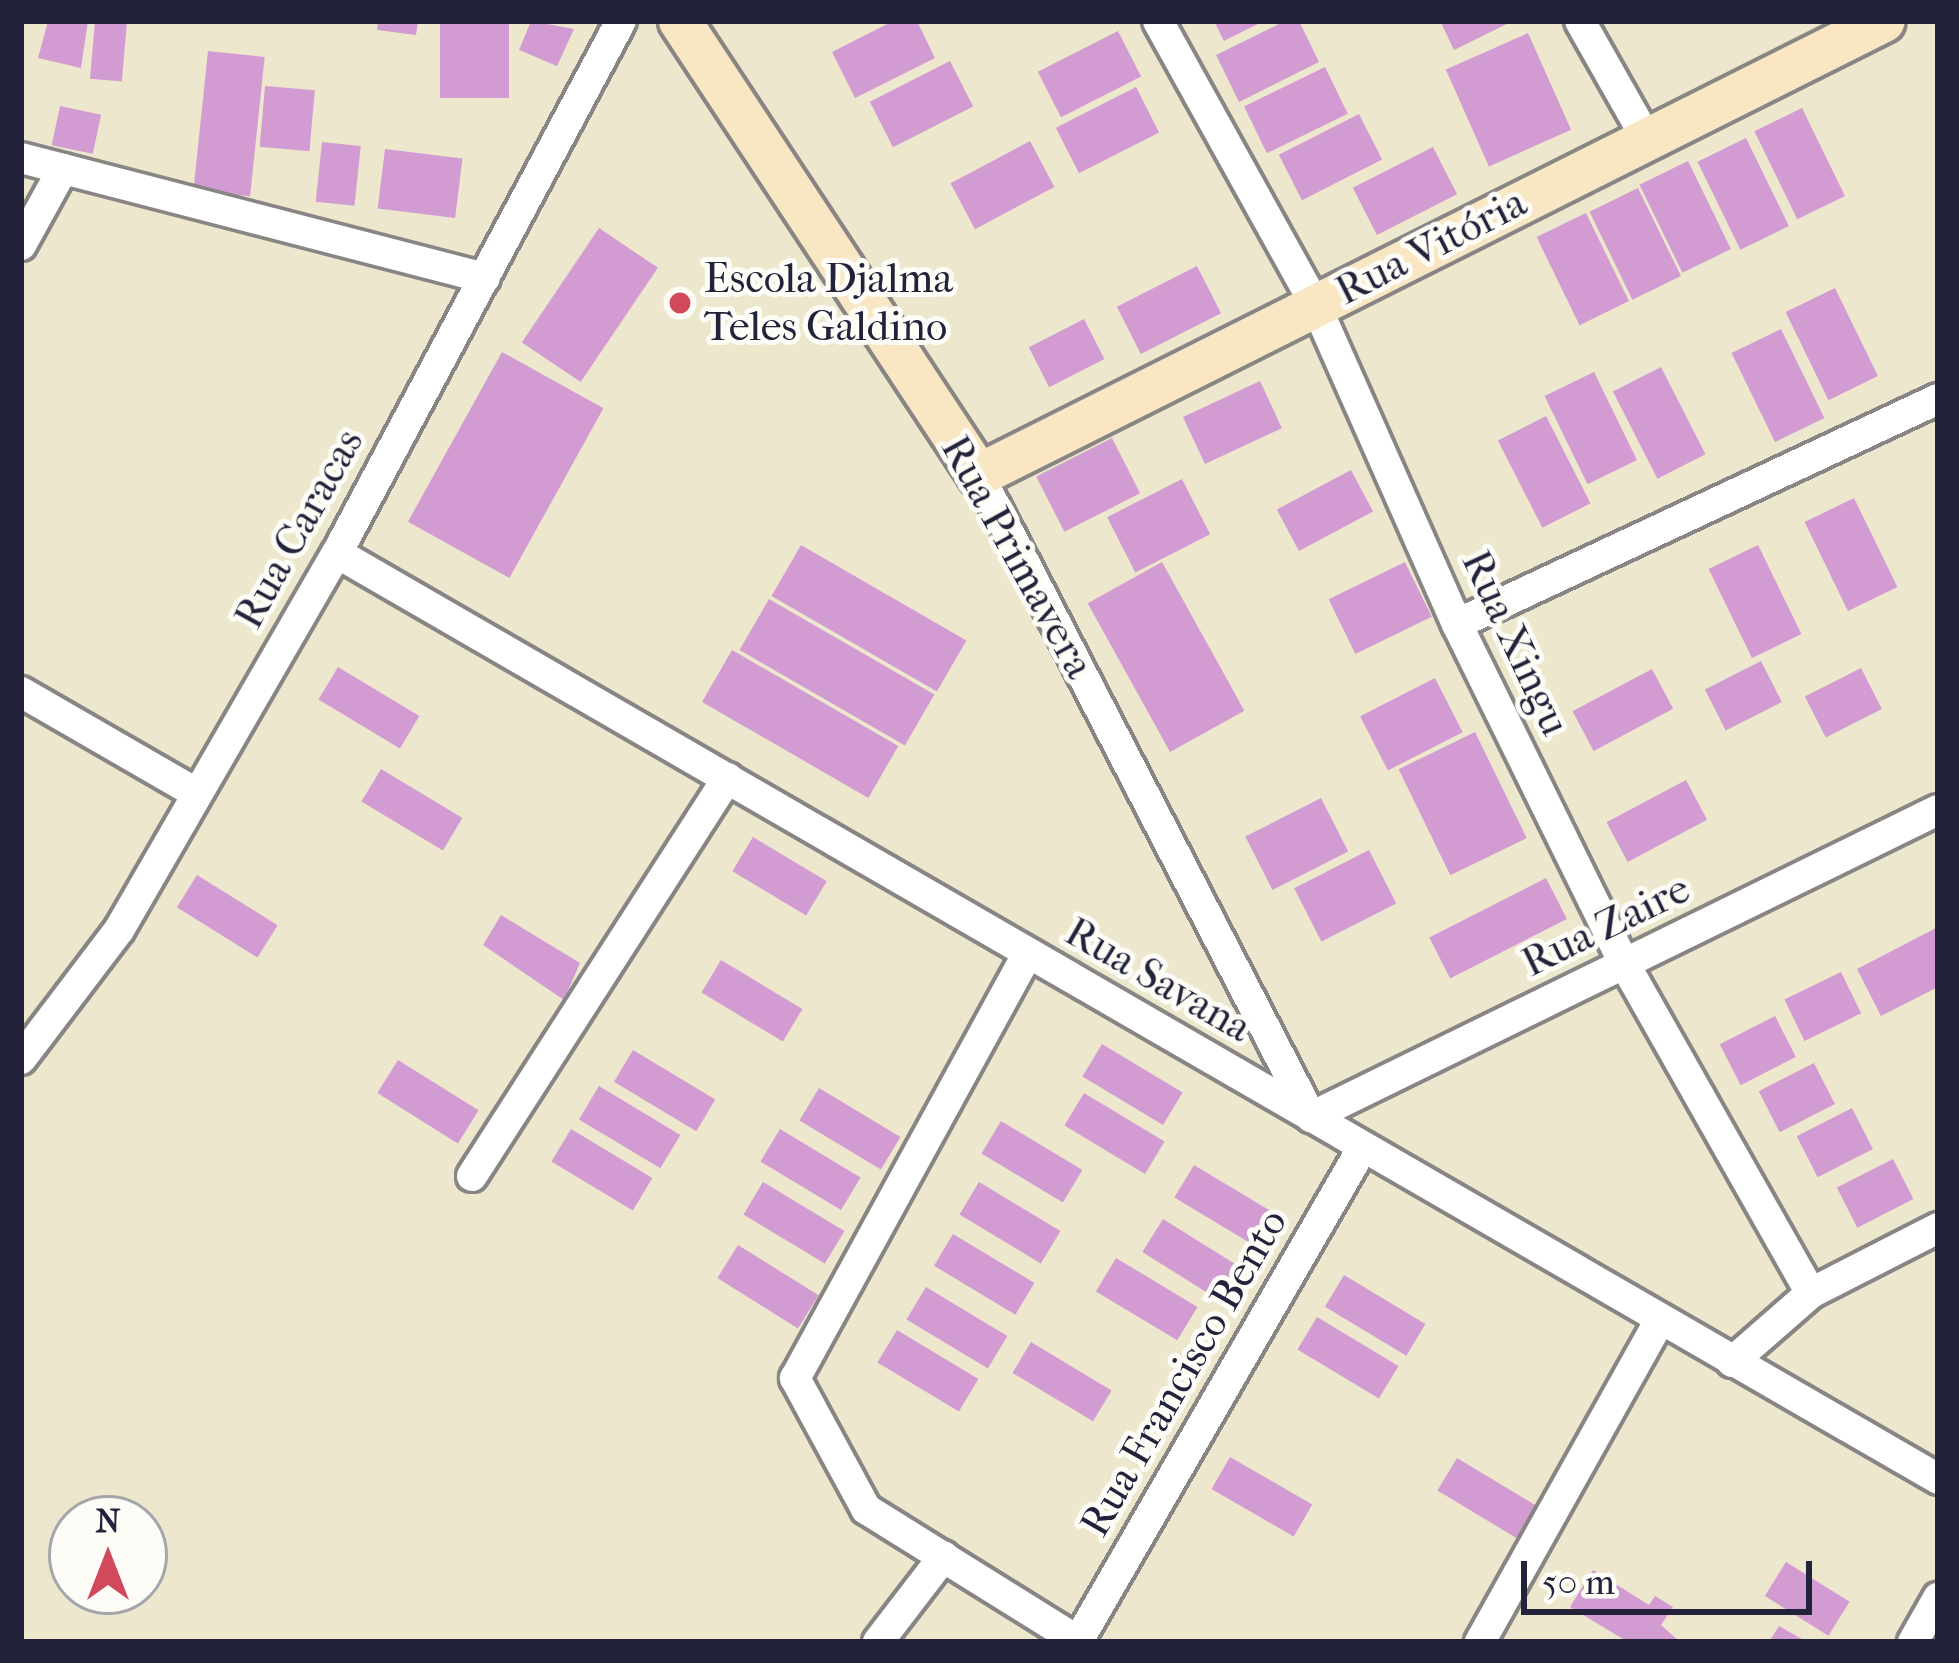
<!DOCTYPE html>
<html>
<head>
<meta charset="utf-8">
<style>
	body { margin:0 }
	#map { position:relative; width:1959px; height:1663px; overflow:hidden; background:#ede8cd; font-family:"IM FELL French Canon",serif }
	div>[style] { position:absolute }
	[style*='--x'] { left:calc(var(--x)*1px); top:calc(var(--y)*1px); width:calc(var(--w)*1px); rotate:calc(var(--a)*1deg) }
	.building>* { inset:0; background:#d29cd3; transform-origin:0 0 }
	.roads { filter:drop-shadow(3px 0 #888584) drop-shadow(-3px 0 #888584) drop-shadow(0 3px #888584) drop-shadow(0 -3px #888584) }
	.street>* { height:30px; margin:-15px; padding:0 15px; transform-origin:15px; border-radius:15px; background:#fff }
	.secondary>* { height:42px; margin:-21px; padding:0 21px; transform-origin:21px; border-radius:21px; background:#f9e7c3 }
	.dots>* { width:33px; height:33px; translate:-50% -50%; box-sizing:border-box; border:6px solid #fdfcf7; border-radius:50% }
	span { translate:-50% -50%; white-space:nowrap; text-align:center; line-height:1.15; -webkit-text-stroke:10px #fdfcf7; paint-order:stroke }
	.street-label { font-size:42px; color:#22223b }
	.poi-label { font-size:42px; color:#22223b }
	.left { translate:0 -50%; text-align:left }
	.frame { position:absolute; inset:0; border:24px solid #22223b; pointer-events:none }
	.north { position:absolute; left:48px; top:1495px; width:120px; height:120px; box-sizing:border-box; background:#fdfcf7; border:3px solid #a5a5ac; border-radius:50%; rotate:0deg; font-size:33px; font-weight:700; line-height:48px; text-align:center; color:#22223b }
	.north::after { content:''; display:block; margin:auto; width:42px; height:54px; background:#d1495b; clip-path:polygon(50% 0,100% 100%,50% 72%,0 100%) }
	.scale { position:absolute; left:1521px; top:1561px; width:291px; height:54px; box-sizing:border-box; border:6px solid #22223b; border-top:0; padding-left:15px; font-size:36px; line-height:42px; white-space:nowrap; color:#22223b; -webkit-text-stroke:9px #fdfcf7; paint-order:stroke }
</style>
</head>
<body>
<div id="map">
	<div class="building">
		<div style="clip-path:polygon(48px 21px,88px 21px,81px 68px,38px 58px)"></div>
		<div style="left:95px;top:21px;width:32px;height:58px;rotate:5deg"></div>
		<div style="clip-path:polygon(378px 21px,418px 21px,416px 35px,377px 30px)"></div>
		<div style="left:440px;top:21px;width:69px;height:77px"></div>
		<div style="clip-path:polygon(531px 21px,574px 29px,557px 66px,519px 50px)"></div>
		<div style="clip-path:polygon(893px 21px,917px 21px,935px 58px,855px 98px,832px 52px)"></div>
		<div style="clip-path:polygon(1214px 21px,1264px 21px,1224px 41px)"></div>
		<div style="clip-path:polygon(1285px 21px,1299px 21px,1319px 62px,1239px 102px,1216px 55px)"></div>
		<div style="clip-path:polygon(1440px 21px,1513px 21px,1454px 50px)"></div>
		<div style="left:1118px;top:31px;width:51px;height:90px;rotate:63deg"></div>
		<div style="left:1528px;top:33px;width:106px;height:90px;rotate:66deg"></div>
		<div style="left:208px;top:51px;width:57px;height:140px;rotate:6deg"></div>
		<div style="left:950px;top:61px;width:51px;height:90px;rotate:63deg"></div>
		<div style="left:1325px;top:67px;width:52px;height:90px;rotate:64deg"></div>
		<div style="left:265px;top:86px;width:50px;height:61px;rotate:5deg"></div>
		<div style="left:1136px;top:87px;width:51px;height:90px;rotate:63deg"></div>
		<div style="left:60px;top:106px;width:42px;height:40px;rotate:12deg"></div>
		<div style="left:1802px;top:108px;width:98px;height:53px;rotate:64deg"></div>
		<div style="left:1359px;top:114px;width:51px;height:90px;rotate:63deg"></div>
		<div style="left:1746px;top:138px;width:98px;height:54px;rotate:64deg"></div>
		<div style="left:1030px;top:141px;width:52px;height:90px;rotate:62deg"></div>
		<div style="left:322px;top:142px;width:39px;height:60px;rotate:6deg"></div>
		<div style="left:1433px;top:147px;width:53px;height:90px;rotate:63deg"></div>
		<div style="left:385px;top:149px;width:78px;height:60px;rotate:7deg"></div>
		<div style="left:1688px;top:161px;width:98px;height:54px;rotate:64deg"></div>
		<div style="left:1638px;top:188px;width:98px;height:54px;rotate:64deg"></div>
		<div style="left:1586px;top:213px;width:98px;height:55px;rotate:64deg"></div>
		<div style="left:599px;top:228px;width:71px;height:138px;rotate:34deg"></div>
		<div style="left:1197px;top:266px;width:53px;height:90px;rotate:63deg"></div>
		<div style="left:1835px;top:288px;width:98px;height:55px;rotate:64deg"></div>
		<div style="left:1084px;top:319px;width:45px;height:62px;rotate:63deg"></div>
		<div style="left:1781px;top:329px;width:99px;height:55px;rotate:64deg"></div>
		<div style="left:502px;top:352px;width:116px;height:194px;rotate:29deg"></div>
		<div style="left:1661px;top:367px;width:98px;height:54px;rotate:63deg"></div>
		<div style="left:1594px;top:372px;width:98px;height:55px;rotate:64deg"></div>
		<div style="left:1260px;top:381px;width:52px;height:85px;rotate:65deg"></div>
		<div style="left:1546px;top:416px;width:98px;height:54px;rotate:63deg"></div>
		<div style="left:1112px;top:438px;width:62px;height:85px;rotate:63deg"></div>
		<div style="left:1351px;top:470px;width:47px;height:84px;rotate:62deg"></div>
		<div style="left:1182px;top:479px;width:62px;height:84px;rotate:63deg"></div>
		<div style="left:1854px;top:498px;width:99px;height:55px;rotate:64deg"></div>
		<div style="left:801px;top:545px;width:191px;height:59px;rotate:30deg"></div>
		<div style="left:1758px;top:545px;width:99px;height:55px;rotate:64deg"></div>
		<div style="left:1162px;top:562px;width:170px;height:85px;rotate:61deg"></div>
		<div style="left:1405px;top:562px;width:61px;height:85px;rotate:64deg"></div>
		<div style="left:769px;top:599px;width:191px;height:59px;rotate:30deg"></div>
		<div style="left:732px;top:650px;width:192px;height:60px;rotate:30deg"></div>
		<div style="left:1761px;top:661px;width:46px;height:63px;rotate:63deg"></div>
		<div style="left:338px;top:667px;width:95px;height:38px;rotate:31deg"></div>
		<div style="left:1861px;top:668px;width:46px;height:63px;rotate:63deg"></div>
		<div style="left:1652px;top:669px;width:45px;height:90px;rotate:62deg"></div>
		<div style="left:1435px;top:678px;width:61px;height:84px;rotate:63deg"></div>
		<div style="left:1475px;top:732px;width:118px;height:85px;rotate:64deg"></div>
		<div style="left:381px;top:769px;width:95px;height:38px;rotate:31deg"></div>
		<div style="left:1686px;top:780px;width:45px;height:90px;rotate:62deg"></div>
		<div style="left:1321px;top:798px;width:60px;height:85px;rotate:63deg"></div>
		<div style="left:753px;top:837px;width:86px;height:40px;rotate:31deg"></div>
		<div style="left:1369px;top:850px;width:60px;height:84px;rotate:63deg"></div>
		<div style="left:197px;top:875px;width:95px;height:38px;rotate:32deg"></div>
		<div style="left:1546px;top:878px;width:46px;height:131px;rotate:63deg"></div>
		<div style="clip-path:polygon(501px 915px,580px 963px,564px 1000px,483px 945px)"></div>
		<div style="clip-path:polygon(1938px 927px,1938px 987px,1881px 1016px,1857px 969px)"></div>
		<div style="left:721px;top:960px;width:95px;height:38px;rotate:31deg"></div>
		<div style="left:1841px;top:972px;width:46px;height:63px;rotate:64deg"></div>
		<div style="left:1775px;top:1016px;width:46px;height:62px;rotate:63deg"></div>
		<div style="left:1102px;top:1044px;width:94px;height:38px;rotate:31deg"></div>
		<div style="left:633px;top:1050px;width:96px;height:37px;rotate:31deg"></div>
		<div style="left:398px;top:1060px;width:95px;height:39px;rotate:32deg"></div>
		<div style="left:1814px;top:1063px;width:46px;height:62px;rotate:63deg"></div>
		<div style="left:599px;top:1086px;width:95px;height:39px;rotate:31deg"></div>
		<div style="left:819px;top:1088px;width:95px;height:38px;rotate:31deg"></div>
		<div style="left:1084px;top:1093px;width:94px;height:38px;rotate:31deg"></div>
		<div style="left:1852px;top:1108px;width:46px;height:62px;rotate:63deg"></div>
		<div style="left:1001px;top:1121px;width:95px;height:38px;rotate:31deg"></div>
		<div style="left:571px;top:1129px;width:95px;height:38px;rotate:31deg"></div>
		<div style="left:780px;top:1129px;width:94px;height:38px;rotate:31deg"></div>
		<div style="left:1893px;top:1159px;width:45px;height:63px;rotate:63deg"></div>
		<div style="left:1194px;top:1165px;width:95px;height:38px;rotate:31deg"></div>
		<div style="left:763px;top:1182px;width:95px;height:38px;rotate:31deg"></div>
		<div style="left:979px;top:1182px;width:95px;height:38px;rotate:31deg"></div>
		<div style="left:1163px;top:1219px;width:95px;height:39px;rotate:32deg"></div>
		<div style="left:953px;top:1234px;width:95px;height:37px;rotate:31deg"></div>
		<div style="left:738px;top:1245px;width:95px;height:39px;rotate:32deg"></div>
		<div style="left:1116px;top:1258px;width:95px;height:39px;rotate:31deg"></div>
		<div style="left:1344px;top:1275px;width:95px;height:37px;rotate:31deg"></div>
		<div style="left:926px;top:1287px;width:95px;height:38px;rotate:31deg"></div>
		<div style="left:1317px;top:1317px;width:95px;height:38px;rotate:31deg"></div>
		<div style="left:897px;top:1330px;width:95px;height:38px;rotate:31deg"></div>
		<div style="left:1031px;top:1342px;width:94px;height:36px;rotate:31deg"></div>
		<div style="left:1230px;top:1457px;width:95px;height:37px;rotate:30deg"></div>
		<div style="left:1457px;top:1458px;width:95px;height:38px;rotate:31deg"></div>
		<div style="left:1786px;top:1562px;width:75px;height:40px;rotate:32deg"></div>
		<div style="clip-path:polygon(1593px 1570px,1649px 1605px,1655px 1596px,1673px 1607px,1661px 1625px,1680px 1642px,1628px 1642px,1570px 1607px)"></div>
		<div style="clip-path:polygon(1779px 1626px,1807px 1642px,1769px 1642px)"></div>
	</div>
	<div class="roads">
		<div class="street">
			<div style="--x:1158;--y:21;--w:326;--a:61"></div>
			<div style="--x:1316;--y:306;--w:348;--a:66.1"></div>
			<div style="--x:1457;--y:624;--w:378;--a:63.8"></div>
			<div style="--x:1624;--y:963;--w:379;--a:60.5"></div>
			<div style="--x:1580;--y:21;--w:132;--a:60.5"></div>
			<div style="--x:21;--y:158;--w:479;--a:14.5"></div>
			<div style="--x:21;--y:245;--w:87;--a:-61.1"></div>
			<div style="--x:979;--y:475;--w:723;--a:62.65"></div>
			<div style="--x:1311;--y:1117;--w:698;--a:-26.09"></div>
			<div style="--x:337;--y:553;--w:1850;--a:30.04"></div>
			<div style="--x:1457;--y:624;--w:531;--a:-25.07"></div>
			<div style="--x:21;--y:692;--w:202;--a:30"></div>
			<div style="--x:1028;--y:953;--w:485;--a:118.7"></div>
			<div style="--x:795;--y:1378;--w:149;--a:61.5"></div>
			<div style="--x:866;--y:1509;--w:252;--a:31.9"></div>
			<div style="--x:21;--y:1059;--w:162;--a:-52.8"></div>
			<div style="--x:119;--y:930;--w:435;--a:-60"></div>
			<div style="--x:337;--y:553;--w:603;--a:-61.91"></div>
			<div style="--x:472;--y:1176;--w:473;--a:-57.3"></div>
			<div style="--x:1732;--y:1362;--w:105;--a:-41.1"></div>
			<div style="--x:1811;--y:1293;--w:143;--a:-27.1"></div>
			<div style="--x:1078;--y:1641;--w:570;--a:-60.02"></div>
			<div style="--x:878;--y:1642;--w:108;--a:-52.5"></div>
			<div style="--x:1480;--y:1642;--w:367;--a:-60.8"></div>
			<div style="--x:1913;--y:1642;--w:51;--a:-60.4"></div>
		</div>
		<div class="secondary">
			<div style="--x:680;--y:21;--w:544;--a:56.63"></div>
			<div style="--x:979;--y:475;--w:1012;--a:-26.64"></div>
		</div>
	</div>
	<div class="dots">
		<div style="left:680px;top:303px;background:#d1495b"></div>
	</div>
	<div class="street-label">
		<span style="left:1431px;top:247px;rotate:-27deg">Rua Vitória</span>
		<span style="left:299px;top:529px;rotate:-61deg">Rua Caracas</span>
		<span style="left:1017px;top:557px;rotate:61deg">Rua Primavera</span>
		<span style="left:1515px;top:643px;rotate:65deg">Rua Xingu</span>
		<span style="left:1606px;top:926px;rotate:-26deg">Rua Zaire</span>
		<span style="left:1158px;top:980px;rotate:30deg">Rua Savana</span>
		<span style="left:1184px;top:1373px;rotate:-60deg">Rua Francisco Bento</span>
	</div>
	<div class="poi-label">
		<span class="left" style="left:704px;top:303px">Escola Djalma<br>Teles Galdino</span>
	</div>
	<div class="frame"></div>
	<div class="north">N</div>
	<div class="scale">50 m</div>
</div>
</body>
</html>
